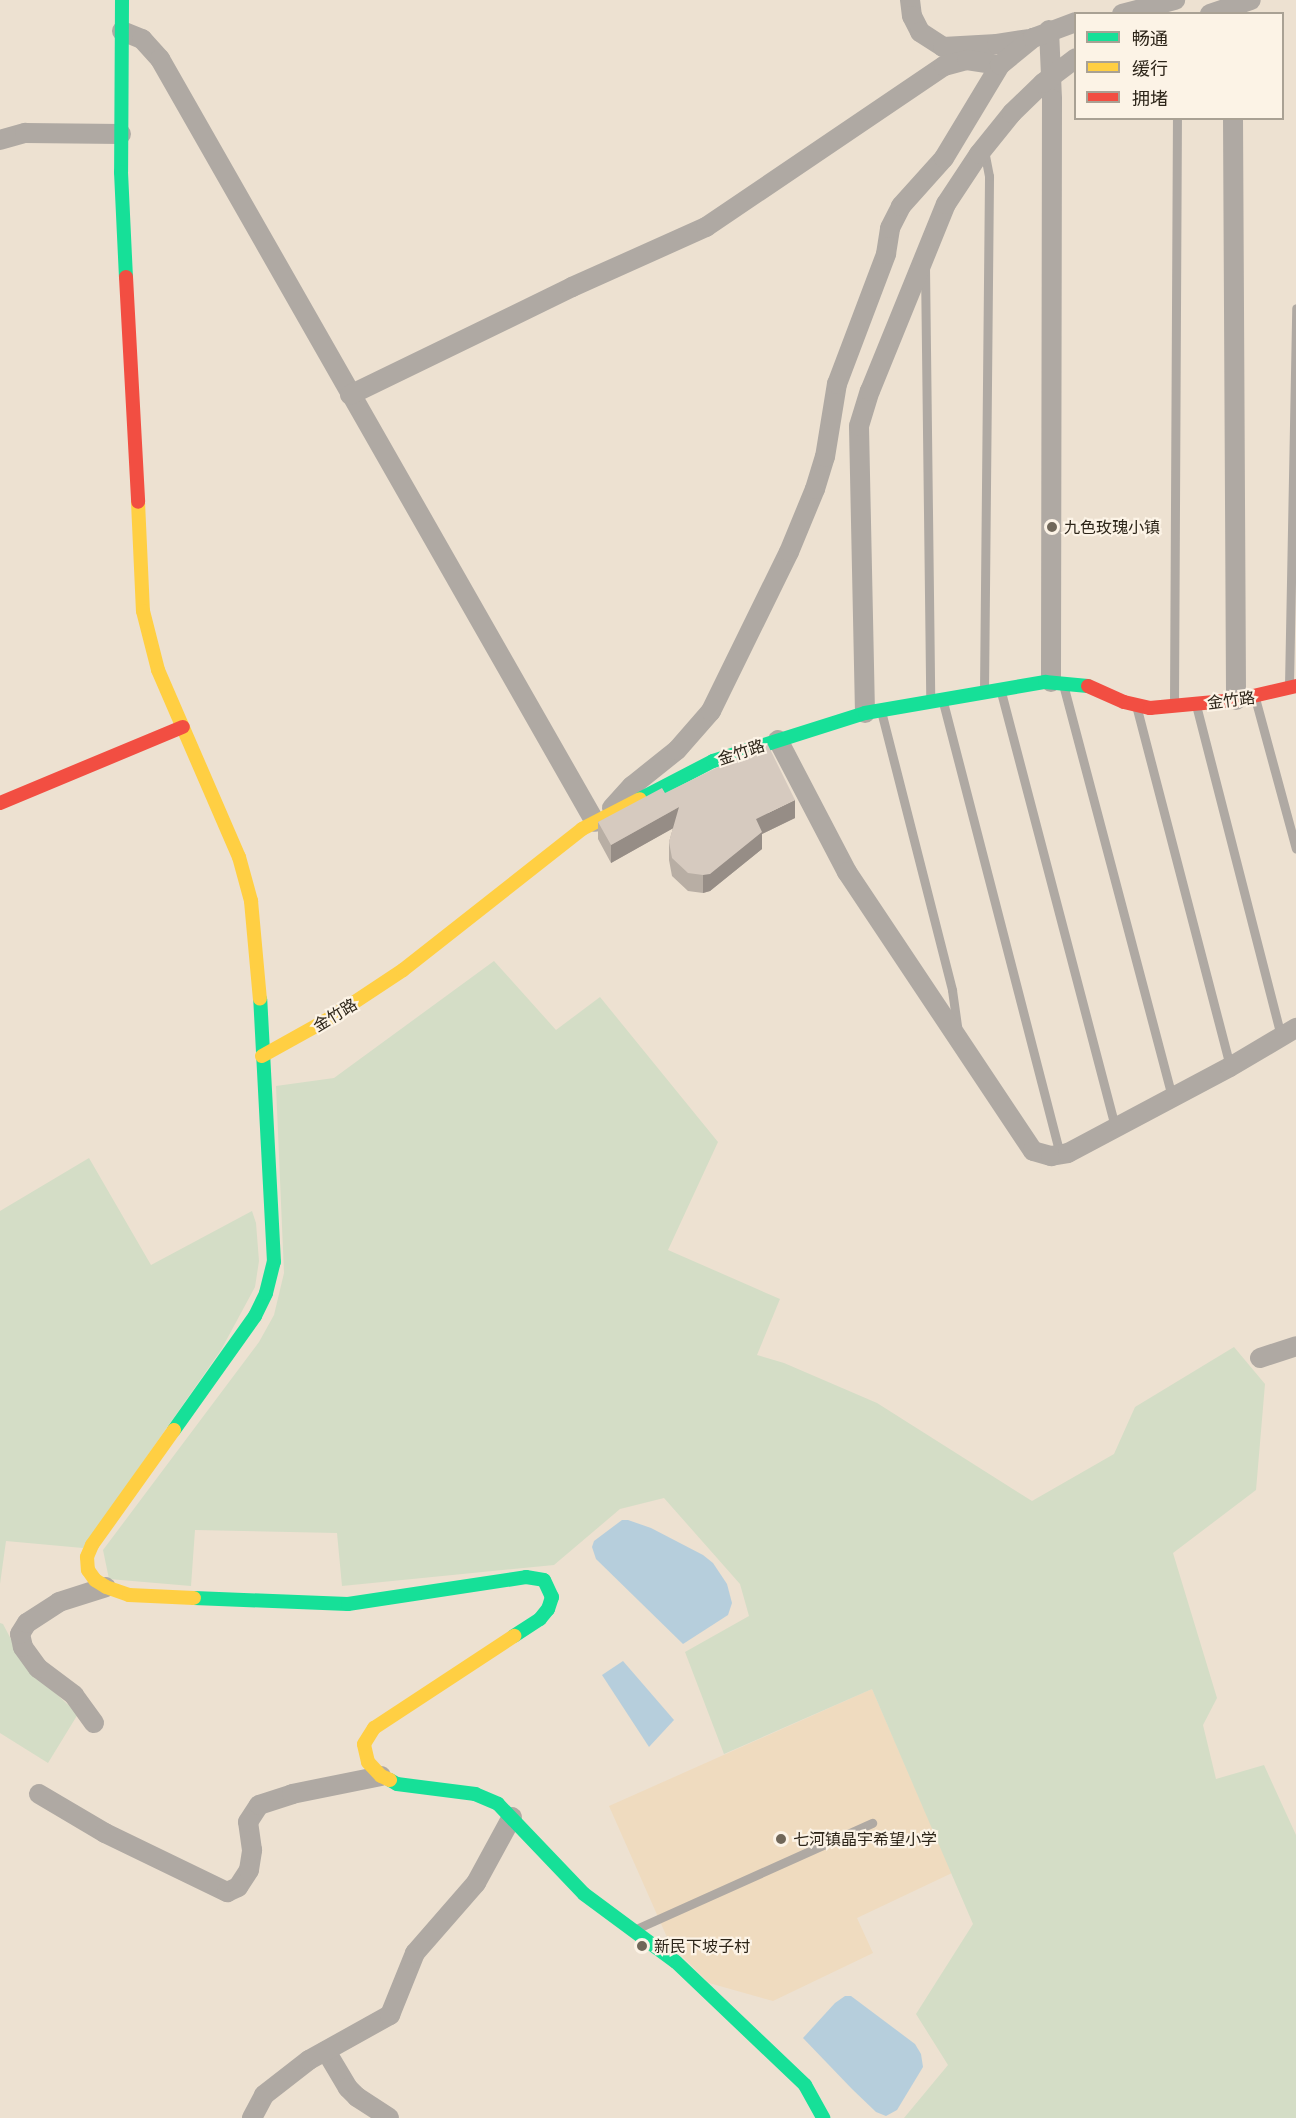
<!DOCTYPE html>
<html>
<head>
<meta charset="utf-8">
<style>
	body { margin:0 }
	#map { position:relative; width:1296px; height:2118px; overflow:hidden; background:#ede1d1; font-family:"Open Sans","Noto Sans SC",sans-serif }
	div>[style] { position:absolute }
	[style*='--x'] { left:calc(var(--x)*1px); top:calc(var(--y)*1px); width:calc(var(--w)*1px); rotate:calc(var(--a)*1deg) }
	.built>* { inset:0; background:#efdbbf }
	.green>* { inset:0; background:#d4ddc6 }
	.water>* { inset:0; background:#b6cedc }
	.lane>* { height:9px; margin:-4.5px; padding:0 4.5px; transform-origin:4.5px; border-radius:4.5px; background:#afa9a3 }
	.street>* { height:20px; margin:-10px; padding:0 10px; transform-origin:10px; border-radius:10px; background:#afa9a3 }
	.fast>* { height:14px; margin:-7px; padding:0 7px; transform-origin:7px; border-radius:7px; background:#16e098 }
	.slow>* { height:14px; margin:-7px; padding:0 7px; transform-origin:7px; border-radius:7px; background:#ffcf43 }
	.jam>* { height:14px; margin:-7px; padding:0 7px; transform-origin:7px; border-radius:7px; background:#f24e42 }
	.wall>* { inset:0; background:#b8aea4 }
	.shaded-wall>* { inset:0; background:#968d86 }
	.building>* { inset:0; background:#d6cabf }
	.dots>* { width:16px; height:16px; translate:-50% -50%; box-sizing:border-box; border:3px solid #fcf3e6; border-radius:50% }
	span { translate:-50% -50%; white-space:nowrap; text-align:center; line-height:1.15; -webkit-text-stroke:4.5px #fcf3e6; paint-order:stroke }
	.poi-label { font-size:16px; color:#2d2519 }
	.left { translate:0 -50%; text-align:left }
	.street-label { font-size:16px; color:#2d2519 }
	.legend { position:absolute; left:1074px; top:12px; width:210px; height:108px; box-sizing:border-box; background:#fcf3e6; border:2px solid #a9a194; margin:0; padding:8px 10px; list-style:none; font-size:18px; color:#2d2519 }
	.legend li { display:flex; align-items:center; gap:12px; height:30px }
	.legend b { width:30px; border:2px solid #a9a194 }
</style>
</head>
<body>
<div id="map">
	<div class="built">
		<div style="clip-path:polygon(872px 1689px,952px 1873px,857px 1918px,873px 1953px,773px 2001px,709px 1983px,670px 1944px,609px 1806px)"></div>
	</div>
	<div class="green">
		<div style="clip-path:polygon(494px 961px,556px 1030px,600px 997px,718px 1142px,668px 1250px,780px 1299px,757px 1355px,784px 1363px,877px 1403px,1032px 1501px,1114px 1454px,1135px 1407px,1234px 1347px,1265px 1384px,1256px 1490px,1173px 1553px,1217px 1698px,1203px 1725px,1216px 1779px,1264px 1765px,1296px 1835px,1296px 2118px,904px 2118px,948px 2065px,916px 2014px,973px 1924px,872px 1689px,724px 1754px,685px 1652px,749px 1616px,740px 1584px,664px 1498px,620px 1509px,554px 1565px,342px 1586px,337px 1533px,195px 1530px,191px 1586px,109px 1579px,103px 1550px,259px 1342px,274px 1315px,284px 1273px,276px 1086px,334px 1078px)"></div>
		<div style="clip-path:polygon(89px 1158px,151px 1265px,252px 1211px,256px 1223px,259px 1261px,255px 1287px,221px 1350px,83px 1548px,6px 1541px,0 1584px,0 1211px)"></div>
		<div style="clip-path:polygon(0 1623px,3px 1624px,24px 1664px,78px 1714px,48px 1763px,0 1733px)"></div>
	</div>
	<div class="water">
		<div style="clip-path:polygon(622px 1520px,628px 1520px,651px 1528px,703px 1555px,713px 1563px,727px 1584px,732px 1603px,728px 1615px,683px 1644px,596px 1559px,592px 1547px,594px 1541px)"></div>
		<div style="clip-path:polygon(623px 1661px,674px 1720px,649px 1747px,602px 1675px)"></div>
		<div style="clip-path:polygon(845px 1996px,851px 1996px,915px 2044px,921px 2054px,923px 2067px,897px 2110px,886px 2116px,876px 2112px,852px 2089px,803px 2038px,835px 2003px)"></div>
	</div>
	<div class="lane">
		<div style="--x:925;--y:267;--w:432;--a:89.3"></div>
		<div style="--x:1289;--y:686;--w:378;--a:-88.9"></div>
		<div style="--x:1064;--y:688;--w:424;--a:75.2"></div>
		<div style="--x:984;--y:691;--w:515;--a:-89.44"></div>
		<div style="--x:989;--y:176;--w:25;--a:-101"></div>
		<div style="--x:1001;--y:692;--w:451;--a:75.3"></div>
		<div style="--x:1255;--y:698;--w:156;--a:74.8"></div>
		<div style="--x:943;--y:702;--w:468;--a:75.5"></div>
		<div style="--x:1174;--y:704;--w:586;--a:-89.71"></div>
		<div style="--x:1196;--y:705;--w:343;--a:75.6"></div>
		<div style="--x:1137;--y:709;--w:370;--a:75.4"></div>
		<div style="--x:881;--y:711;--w:288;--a:75.7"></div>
		<div style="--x:952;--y:990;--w:37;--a:82"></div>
		<div style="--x:636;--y:1929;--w:259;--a:-24.2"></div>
	</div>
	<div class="street">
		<div style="--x:910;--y:0;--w:16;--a:83"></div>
		<div style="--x:912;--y:16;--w:18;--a:63"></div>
		<div style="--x:920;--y:32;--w:27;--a:33"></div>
		<div style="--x:943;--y:47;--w:54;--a:-3.2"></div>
		<div style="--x:997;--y:44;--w:30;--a:-9"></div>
		<div style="--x:1122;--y:14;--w:55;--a:-14.8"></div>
		<div style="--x:1210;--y:14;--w:43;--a:-18.9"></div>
		<div style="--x:1049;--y:30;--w:69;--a:87.5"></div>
		<div style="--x:1052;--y:99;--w:583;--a:90.1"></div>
		<div style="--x:122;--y:31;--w:22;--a:22"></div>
		<div style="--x:142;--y:39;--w:27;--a:48"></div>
		<div style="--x:160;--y:59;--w:878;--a:60.31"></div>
		<div style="--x:1233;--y:118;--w:582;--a:89.7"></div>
		<div style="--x:0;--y:140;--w:26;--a:-16"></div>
		<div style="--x:25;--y:133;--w:96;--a:0.6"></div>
		<div style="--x:350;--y:395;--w:247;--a:-25.9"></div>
		<div style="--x:572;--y:287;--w:147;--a:-24.1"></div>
		<div style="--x:706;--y:227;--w:287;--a:-34.1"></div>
		<div style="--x:944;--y:66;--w:24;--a:-15"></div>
		<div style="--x:967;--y:60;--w:33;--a:9"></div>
		<div style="--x:865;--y:713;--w:287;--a:-91.2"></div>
		<div style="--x:859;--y:426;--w:37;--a:-73"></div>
		<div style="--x:870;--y:391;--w:202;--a:-67.9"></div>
		<div style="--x:946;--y:204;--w:60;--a:-56.6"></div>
		<div style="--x:979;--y:154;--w:53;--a:-51.2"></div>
		<div style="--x:1012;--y:113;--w:43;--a:-44.1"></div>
		<div style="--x:1043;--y:83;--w:41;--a:-37.1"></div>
		<div style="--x:778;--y:740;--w:149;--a:62.4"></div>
		<div style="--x:847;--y:872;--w:335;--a:56.3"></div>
		<div style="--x:1033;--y:1151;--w:19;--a:16"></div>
		<div style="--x:1051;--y:1156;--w:17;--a:-10"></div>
		<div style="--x:1068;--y:1153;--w:183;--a:-28"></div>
		<div style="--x:1230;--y:1067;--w:77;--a:-30.6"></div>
		<div style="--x:612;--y:808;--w:30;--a:-48"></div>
		<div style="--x:632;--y:786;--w:58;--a:-38.7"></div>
		<div style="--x:677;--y:750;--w:52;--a:-48.9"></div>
		<div style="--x:711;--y:711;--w:177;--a:-63.9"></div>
		<div style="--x:789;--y:552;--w:68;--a:-67.6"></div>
		<div style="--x:815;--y:489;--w:34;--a:-73"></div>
		<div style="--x:825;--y:457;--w:74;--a:-80.7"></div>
		<div style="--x:837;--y:384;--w:139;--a:-69.3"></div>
		<div style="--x:886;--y:254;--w:26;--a:-81"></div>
		<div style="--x:890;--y:228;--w:25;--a:-63"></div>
		<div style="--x:901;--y:206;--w:64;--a:-48.1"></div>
		<div style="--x:944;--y:158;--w:109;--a:-58.9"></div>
		<div style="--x:1000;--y:65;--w:43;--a:-39.3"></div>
		<div style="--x:1033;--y:38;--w:46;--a:-20.4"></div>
		<div style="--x:1260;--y:1358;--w:38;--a:-18"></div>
		<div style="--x:94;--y:1723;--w:34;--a:-126"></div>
		<div style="--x:74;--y:1695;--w:45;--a:-143.1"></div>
		<div style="--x:38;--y:1668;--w:26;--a:-126"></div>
		<div style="--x:23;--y:1647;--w:13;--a:-103"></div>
		<div style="--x:20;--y:1634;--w:13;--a:-58"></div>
		<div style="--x:27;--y:1623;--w:38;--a:-33"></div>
		<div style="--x:59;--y:1602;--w:49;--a:-17.7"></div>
		<div style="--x:39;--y:1794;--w:77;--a:30.6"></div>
		<div style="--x:105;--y:1833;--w:136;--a:25.8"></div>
		<div style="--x:227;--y:1892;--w:12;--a:-24"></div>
		<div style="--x:238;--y:1887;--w:20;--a:-57"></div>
		<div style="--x:249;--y:1870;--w:20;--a:-81"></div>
		<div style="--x:252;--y:1850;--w:28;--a:-98"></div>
		<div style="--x:248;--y:1822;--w:20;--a:-57"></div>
		<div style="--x:259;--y:1805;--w:35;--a:-18"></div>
		<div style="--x:292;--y:1794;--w:91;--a:-11.4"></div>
		<div style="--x:326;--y:2051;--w:43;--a:59.3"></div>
		<div style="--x:348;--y:2088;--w:13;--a:45"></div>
		<div style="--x:357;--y:2097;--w:38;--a:33"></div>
		<div style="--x:252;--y:2118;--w:26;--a:-62"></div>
		<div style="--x:264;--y:2095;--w:57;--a:-37.9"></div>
		<div style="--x:309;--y:2060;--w:93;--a:-29.1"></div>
		<div style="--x:390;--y:2015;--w:67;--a:-68"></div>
		<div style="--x:415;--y:1953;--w:93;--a:-48.9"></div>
		<div style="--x:476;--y:1883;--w:75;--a:-61.4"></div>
	</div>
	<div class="fast">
		<div style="--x:122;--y:0;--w:172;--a:90.3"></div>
		<div style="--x:121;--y:172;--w:105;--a:87.3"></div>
		<div style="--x:640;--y:799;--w:82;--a:-27.5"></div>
		<div style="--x:713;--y:761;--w:159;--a:-17.5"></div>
		<div style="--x:865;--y:713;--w:183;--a:-9.8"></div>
		<div style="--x:1045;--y:682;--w:43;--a:5.3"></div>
		<div style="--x:174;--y:1430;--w:140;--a:-54.6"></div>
		<div style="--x:255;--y:1316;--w:25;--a:-64"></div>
		<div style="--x:266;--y:1293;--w:32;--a:-76"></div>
		<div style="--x:274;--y:1262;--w:263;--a:-93"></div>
		<div style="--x:194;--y:1598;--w:154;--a:2.2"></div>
		<div style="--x:348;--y:1604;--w:180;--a:-8.6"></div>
		<div style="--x:526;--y:1577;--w:18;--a:9"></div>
		<div style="--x:544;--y:1580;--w:19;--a:65"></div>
		<div style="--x:552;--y:1597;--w:13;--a:108"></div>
		<div style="--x:548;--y:1609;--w:13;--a:129"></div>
		<div style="--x:540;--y:1619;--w:31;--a:147"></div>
		<div style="--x:390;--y:1780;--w:8;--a:30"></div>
		<div style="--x:397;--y:1784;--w:79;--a:7.3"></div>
		<div style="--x:475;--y:1794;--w:25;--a:23"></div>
		<div style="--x:498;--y:1804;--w:124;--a:46.3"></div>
		<div style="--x:584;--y:1894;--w:114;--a:36.5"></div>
		<div style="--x:676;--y:1962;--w:178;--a:43.6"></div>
		<div style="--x:805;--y:2085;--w:38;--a:61"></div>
	</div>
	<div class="slow">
		<div style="--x:138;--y:502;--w:109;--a:87.4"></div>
		<div style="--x:143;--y:611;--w:61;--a:75.7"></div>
		<div style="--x:158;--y:670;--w:204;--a:66.6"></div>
		<div style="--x:239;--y:857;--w:46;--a:74.7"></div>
		<div style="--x:251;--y:901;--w:98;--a:84.8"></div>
		<div style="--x:262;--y:1056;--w:80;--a:-29.1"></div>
		<div style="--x:332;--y:1017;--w:85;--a:-33.5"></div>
		<div style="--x:403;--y:970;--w:228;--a:-38.2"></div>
		<div style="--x:582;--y:829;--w:65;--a:-27.3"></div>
		<div style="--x:174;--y:1430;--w:141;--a:125.5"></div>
		<div style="--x:92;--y:1545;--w:13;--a:113"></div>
		<div style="--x:87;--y:1557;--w:13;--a:86"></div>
		<div style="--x:88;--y:1570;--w:12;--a:55"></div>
		<div style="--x:95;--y:1580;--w:13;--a:32"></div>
		<div style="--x:106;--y:1587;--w:24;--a:19"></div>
		<div style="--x:129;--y:1595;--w:65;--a:2.6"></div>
		<div style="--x:390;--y:1780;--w:10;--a:-156"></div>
		<div style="--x:381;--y:1776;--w:19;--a:-133"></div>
		<div style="--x:368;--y:1762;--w:18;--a:-103"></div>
		<div style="--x:364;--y:1744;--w:19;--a:-58"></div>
		<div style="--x:374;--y:1728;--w:168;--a:-33.3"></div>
	</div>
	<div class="jam">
		<div style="--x:126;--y:277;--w:225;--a:86.9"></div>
		<div style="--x:1088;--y:686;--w:39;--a:24"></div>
		<div style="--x:1124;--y:702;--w:27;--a:13"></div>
		<div style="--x:1150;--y:708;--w:86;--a:-5.3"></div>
		<div style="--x:1236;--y:700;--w:62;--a:-13.1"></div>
		<div style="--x:0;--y:803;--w:198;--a:-22.6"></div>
	</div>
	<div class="wall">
		<div style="clip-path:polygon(665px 793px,795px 818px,762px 834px,762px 849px,710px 891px,703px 893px,688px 891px,672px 876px,669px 860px,669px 842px,673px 828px,611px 863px,598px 839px,598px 822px)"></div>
	</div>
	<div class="shaded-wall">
		<div style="clip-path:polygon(795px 800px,795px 818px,762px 834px,762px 849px,710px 891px,703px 893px,703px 875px,756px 819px)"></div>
		<div style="clip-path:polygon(679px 807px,679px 825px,611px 863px,611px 845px)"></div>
	</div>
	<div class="building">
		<div style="clip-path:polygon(767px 743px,795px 800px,756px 819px,762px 832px,710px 874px,703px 875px,688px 873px,672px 858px,669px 842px,679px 807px,611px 845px,598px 822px,662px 788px,665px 793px)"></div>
	</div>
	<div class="dots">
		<div style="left:1052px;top:527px;background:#706759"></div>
		<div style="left:781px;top:1839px;background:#706759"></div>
		<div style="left:642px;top:1946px;background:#706759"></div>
	</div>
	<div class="poi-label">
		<span class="left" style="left:1064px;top:527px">九色玫瑰小镇</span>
		<span class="left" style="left:793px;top:1839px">七河镇晶宇希望小学</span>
		<span class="left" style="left:654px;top:1946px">新民下坡子村</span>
	</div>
	<div class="street-label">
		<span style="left:1231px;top:700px;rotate:-7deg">金竹路</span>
		<span style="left:741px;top:752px;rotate:-18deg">金竹路</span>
		<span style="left:335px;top:1015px;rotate:-31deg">金竹路</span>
	</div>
	<ul class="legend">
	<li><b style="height:8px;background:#16e098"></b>畅通</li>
	<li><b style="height:8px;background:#ffcf43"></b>缓行</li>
	<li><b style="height:8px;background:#f24e42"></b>拥堵</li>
	</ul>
</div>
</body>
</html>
